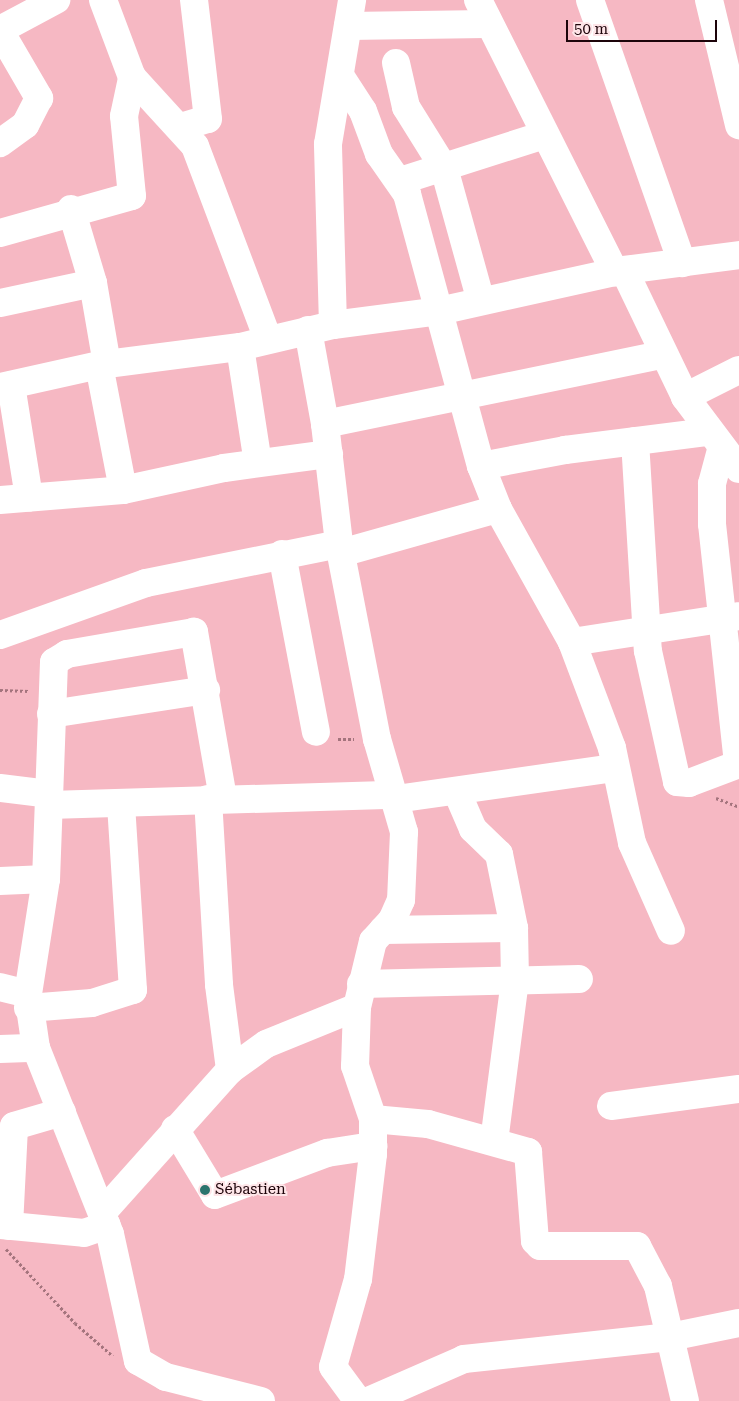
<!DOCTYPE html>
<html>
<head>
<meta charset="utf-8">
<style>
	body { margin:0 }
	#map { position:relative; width:739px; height:1401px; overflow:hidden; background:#f6b8c3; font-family:"Roboto Serif",serif }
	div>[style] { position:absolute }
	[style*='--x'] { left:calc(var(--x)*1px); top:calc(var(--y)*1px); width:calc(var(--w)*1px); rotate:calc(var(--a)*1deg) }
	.path>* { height:3px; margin-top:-1.5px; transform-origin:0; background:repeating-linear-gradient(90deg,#a4747d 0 2.5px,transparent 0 5px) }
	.minor>* { height:28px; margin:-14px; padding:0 14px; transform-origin:14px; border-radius:14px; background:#fff }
	.dots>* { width:14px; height:14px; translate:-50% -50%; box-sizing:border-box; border:2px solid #fee5e8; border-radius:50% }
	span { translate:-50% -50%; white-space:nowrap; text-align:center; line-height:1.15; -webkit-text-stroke:4px #fee5e8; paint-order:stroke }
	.poi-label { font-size:15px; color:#1d040a }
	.left { translate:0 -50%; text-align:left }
	.scale { position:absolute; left:566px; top:20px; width:151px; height:22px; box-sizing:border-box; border:2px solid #1d040a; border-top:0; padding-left:6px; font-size:15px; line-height:18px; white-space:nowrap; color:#1d040a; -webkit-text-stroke:4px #fee5e8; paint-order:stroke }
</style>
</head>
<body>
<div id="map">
	<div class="path">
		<div style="--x:0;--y:690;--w:29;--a:2"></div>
		<div style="--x:338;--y:739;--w:16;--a:0"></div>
		<div style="--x:716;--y:798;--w:25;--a:21"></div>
		<div style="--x:6;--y:1249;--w:101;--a:47"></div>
		<div style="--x:75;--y:1323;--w:50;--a:41"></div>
	</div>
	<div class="minor">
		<div style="--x:103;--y:0;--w:82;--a:69.4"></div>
		<div style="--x:132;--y:77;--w:93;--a:47.6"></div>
		<div style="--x:195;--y:146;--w:206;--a:69.3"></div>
		<div style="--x:478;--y:0;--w:305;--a:63.3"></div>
		<div style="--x:590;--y:0;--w:279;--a:70.7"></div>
		<div style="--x:709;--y:0;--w:129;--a:76.5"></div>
		<div style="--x:348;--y:26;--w:138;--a:-0.8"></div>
		<div style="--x:0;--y:30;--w:64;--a:-28.2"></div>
		<div style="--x:0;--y:31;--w:78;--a:59.8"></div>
		<div style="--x:39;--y:98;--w:30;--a:117"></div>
		<div style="--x:25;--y:125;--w:31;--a:144"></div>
		<div style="--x:396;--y:63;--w:45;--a:77.2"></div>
		<div style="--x:406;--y:107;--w:72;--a:58.1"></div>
		<div style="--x:444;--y:168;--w:138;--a:74.5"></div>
		<div style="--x:341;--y:77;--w:40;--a:57.1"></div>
		<div style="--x:363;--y:111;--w:46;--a:69.6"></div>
		<div style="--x:379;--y:154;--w:49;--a:55"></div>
		<div style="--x:407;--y:194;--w:282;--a:74.8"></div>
		<div style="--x:481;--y:466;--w:46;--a:68.4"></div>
		<div style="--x:498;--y:509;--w:152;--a:60.9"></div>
		<div style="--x:572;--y:642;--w:113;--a:69.3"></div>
		<div style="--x:612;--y:748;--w:97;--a:78.1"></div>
		<div style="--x:632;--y:843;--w:96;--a:66.1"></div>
		<div style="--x:181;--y:127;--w:28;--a:-17"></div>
		<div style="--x:208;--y:119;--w:120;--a:-96.7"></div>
		<div style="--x:400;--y:181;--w:151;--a:-17.7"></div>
		<div style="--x:71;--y:209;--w:77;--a:73.4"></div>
		<div style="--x:93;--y:283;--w:82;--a:80.2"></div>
		<div style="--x:0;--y:233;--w:137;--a:-15.7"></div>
		<div style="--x:132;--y:196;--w:80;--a:-95.7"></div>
		<div style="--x:124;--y:116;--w:40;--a:-78"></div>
		<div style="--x:624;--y:270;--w:141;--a:64.3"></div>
		<div style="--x:685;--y:397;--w:90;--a:53.1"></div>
		<div style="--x:0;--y:303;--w:95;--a:-12.1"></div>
		<div style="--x:333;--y:325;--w:181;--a:-91.6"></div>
		<div style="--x:328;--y:144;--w:146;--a:-80.5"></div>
		<div style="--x:308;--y:330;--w:96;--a:79.7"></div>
		<div style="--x:325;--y:424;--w:121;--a:83.3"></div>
		<div style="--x:339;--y:544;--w:199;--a:79"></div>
		<div style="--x:377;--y:739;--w:97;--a:73.8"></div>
		<div style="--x:404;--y:832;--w:68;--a:92.5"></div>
		<div style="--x:401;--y:900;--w:22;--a:114"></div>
		<div style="--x:392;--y:920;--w:28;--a:132"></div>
		<div style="--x:373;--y:941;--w:68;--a:103.6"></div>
		<div style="--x:357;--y:1007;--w:59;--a:91.9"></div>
		<div style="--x:355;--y:1066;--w:56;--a:71.2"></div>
		<div style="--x:373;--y:1119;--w:35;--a:90"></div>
		<div style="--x:373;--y:1154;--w:126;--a:96.8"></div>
		<div style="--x:358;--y:1279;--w:91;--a:105.9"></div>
		<div style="--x:333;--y:1367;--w:42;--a:53.7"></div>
		<div style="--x:240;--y:347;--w:117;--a:81.2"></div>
		<div style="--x:99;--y:365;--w:127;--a:79.1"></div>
		<div style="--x:11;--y:385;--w:114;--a:80.9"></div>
		<div style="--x:0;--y:387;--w:101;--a:-12.5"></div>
		<div style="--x:99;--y:365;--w:142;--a:-7.3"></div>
		<div style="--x:240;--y:347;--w:96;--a:-13.3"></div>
		<div style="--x:333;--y:325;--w:107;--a:-7.5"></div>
		<div style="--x:439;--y:311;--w:189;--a:-12.5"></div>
		<div style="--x:624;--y:270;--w:116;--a:-7.4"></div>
		<div style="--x:685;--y:397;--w:60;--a:-26.6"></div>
		<div style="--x:325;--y:424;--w:344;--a:-11.6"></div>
		<div style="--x:635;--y:441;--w:210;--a:86.5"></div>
		<div style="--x:648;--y:651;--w:134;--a:77.5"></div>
		<div style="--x:677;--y:782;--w:12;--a:5"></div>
		<div style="--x:689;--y:783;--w:53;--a:-20.8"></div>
		<div style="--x:721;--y:450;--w:35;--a:105"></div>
		<div style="--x:712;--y:484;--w:40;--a:90"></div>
		<div style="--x:712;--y:524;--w:242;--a:83.8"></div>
		<div style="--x:481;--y:466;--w:86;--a:-10.8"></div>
		<div style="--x:565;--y:450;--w:144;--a:-7.2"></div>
		<div style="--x:0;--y:500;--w:123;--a:-4.6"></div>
		<div style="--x:123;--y:490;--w:103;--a:-12.3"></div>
		<div style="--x:224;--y:468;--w:106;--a:-7.6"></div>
		<div style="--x:341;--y:553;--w:163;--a:-15.7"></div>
		<div style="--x:282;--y:554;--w:181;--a:79.2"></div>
		<div style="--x:0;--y:635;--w:155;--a:-19.6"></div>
		<div style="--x:146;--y:583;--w:197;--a:-11.4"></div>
		<div style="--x:572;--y:642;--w:169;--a:-8.8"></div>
		<div style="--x:51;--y:714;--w:157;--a:-8.8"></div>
		<div style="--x:0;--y:788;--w:49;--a:7"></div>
		<div style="--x:457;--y:792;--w:40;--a:66.6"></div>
		<div style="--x:473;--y:829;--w:36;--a:44"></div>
		<div style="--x:499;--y:854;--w:76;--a:78.5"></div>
		<div style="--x:514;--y:928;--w:52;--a:88.9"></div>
		<div style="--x:515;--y:980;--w:162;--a:97.4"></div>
		<div style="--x:223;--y:798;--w:169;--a:-99.9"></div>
		<div style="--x:194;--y:632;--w:129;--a:170.2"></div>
		<div style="--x:67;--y:654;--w:15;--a:148"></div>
		<div style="--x:54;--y:662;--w:217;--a:92.1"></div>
		<div style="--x:46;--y:879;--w:116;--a:98.9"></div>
		<div style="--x:28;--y:994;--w:55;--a:81.6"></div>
		<div style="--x:36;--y:1048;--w:200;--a:68.3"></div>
		<div style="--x:110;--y:1234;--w:130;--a:77.6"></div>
		<div style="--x:138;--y:1361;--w:32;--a:30"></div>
		<div style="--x:166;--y:1377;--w:98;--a:14.2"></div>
		<div style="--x:208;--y:799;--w:186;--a:86.6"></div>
		<div style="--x:219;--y:985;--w:86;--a:82.6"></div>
		<div style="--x:396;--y:799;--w:221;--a:-8.1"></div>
		<div style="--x:49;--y:805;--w:345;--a:-1.7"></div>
		<div style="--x:0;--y:881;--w:46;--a:-2.5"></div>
		<div style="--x:383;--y:930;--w:131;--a:-0.9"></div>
		<div style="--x:361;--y:984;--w:218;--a:-1.3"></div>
		<div style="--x:0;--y:987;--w:29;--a:14"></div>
		<div style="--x:28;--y:1008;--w:64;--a:-4.5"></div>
		<div style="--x:92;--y:1003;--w:43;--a:-17.6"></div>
		<div style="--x:133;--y:990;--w:187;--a:-93.7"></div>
		<div style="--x:0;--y:1049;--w:36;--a:-2"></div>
		<div style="--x:611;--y:1106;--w:129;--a:-7.6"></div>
		<div style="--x:373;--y:1119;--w:55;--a:5.2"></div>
		<div style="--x:428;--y:1124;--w:104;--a:15.6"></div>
		<div style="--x:528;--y:1152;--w:89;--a:85.5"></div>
		<div style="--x:535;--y:1241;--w:7;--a:45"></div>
		<div style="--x:540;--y:1246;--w:97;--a:0"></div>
		<div style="--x:637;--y:1246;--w:45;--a:62.3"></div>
		<div style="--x:658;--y:1286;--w:118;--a:76.8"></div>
		<div style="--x:175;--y:1129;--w:77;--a:58.8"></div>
		<div style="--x:215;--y:1195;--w:120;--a:-20.6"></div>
		<div style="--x:327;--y:1153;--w:47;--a:-8.7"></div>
		<div style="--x:102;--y:1213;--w:192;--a:-48.2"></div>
		<div style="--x:230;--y:1070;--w:44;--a:-35.8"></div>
		<div style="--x:266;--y:1044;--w:98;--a:-22.1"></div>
		<div style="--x:0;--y:1225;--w:84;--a:5.4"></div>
		<div style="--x:84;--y:1233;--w:24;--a:-19"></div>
		<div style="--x:9;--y:1226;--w:100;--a:-87.1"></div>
		<div style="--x:14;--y:1126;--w:50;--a:-16.3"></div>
		<div style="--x:368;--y:1401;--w:105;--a:-23.6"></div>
		<div style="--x:464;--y:1359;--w:207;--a:-6.1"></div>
		<div style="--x:670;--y:1337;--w:70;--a:-11.5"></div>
	</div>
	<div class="dots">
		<div style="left:205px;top:1190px;background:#2b746d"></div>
	</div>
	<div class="poi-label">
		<span class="left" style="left:215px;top:1190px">Sébastien</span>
	</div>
	<div class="scale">50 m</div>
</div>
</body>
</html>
